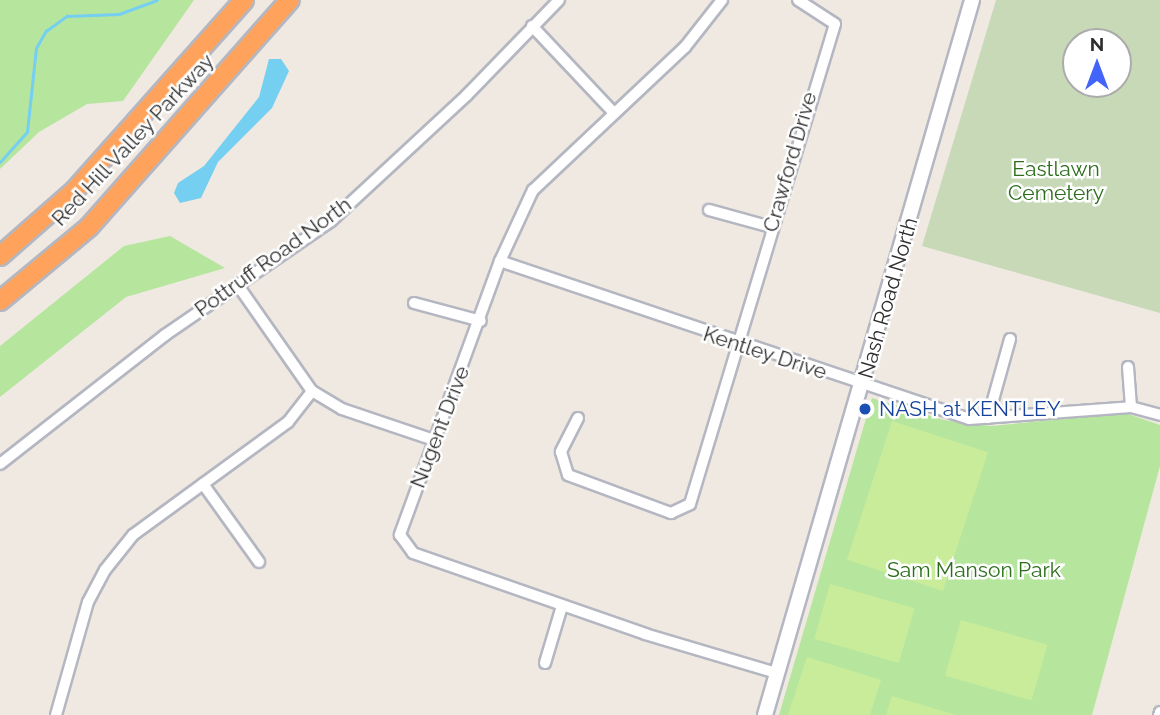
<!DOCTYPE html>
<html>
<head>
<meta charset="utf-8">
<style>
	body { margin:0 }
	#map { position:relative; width:1160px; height:715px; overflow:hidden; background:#efe9e1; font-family:Raleway,sans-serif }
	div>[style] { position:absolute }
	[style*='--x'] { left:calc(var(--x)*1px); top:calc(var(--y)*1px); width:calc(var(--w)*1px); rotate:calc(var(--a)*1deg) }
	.green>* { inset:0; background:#b6e59e }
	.cemetery>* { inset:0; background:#c8d9b8 }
	.pitch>* { inset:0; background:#c9ec9a; transform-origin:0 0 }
	.water>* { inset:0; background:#75cff0 }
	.stream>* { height:2.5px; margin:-1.25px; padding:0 1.25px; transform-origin:1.25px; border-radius:1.25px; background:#75cff0 }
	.roads { filter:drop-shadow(2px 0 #b4b7c1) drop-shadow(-2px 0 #b4b7c1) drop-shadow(0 2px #b4b7c1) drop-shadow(0 -2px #b4b7c1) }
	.minor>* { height:10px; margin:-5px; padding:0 5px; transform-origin:5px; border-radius:5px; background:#fff }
	.secondary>* { height:14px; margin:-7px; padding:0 7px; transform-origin:7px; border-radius:7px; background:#fff }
	.motorway>* { height:18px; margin:-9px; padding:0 9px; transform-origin:9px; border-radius:9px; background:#ffa35c }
	.dots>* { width:19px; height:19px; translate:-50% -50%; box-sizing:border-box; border:4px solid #fff; border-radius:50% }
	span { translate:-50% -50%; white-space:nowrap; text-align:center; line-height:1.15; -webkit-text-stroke:5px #fff; paint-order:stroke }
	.street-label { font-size:21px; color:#2e2e2e }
	.park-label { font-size:21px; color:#2c6e1b }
	.transit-label { font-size:21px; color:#164399 }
	.left { translate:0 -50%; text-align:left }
	.north { position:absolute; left:1062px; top:28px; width:70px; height:70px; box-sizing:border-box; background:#fff; border:2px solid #ababab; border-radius:50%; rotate:0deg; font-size:19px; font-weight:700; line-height:28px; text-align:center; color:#2e2e2e }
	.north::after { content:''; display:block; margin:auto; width:24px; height:32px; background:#4264fb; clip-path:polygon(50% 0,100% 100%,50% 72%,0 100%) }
</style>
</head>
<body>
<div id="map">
	<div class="green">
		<div style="clip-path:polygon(0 0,194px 0,123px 101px,87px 104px,39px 132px,0 169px)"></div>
		<div style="clip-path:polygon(170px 236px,225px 268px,126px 297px,0 397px,0 346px,124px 246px)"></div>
		<div style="clip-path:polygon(872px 398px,944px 420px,991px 426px,1125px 413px,1160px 425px,1160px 466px,1092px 715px,779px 715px)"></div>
	</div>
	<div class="cemetery">
		<div style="clip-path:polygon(evenodd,996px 0,1160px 0,1160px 313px,922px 246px,996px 0,1076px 42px,1118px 42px,1118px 84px,1076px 84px,1076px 42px)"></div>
	</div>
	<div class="pitch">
		<div style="left:892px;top:421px;width:101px;height:146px;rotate:18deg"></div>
		<div style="left:830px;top:584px;width:88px;height:57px;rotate:16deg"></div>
		<div style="left:961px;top:620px;width:90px;height:58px;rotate:16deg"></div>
		<div style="clip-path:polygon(807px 657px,881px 680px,870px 715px,788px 715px)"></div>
		<div style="clip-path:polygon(892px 696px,956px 715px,886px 715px)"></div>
	</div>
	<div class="water">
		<div style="clip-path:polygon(269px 59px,281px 59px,289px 71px,272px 108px,218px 162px,201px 198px,180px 203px,174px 193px,178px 183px,204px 166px,259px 97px)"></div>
	</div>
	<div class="stream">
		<div style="--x:0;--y:162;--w:40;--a:-48"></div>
		<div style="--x:27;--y:132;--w:84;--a:-83.9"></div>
		<div style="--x:36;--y:48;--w:20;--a:-60"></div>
		<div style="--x:46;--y:31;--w:26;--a:-36"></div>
		<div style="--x:67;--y:16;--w:52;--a:-2.2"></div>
		<div style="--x:119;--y:14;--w:40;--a:-20.2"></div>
	</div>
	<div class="roads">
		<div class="minor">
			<div style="--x:722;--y:0;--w:60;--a:128.2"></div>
			<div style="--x:685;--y:47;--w:209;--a:136.7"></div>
			<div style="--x:533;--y:190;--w:78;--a:114.9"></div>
			<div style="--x:500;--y:261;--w:292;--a:110.1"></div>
			<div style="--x:400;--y:535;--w:22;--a:54"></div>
			<div style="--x:413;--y:553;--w:246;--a:19.2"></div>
			<div style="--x:645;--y:634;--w:138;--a:16.5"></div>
			<div style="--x:532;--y:26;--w:120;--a:46.7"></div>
			<div style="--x:709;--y:210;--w:64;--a:15.3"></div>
			<div style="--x:500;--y:261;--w:495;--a:18.6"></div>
			<div style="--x:969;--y:419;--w:162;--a:-4.2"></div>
			<div style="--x:1131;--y:407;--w:30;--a:15"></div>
			<div style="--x:237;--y:284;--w:131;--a:55"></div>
			<div style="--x:312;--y:391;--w:35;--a:31"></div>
			<div style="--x:342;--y:409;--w:97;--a:18.6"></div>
			<div style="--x:414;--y:303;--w:69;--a:15"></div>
			<div style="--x:1128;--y:367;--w:40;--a:85.7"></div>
			<div style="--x:578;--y:418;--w:38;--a:117"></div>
			<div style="--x:561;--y:452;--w:24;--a:73"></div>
			<div style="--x:568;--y:475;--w:110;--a:20.3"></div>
			<div style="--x:671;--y:513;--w:21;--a:-25"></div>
			<div style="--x:690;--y:504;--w:501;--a:-73.19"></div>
			<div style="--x:835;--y:24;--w:44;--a:-147"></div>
			<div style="--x:988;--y:418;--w:82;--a:-74.4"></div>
			<div style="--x:0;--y:464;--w:209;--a:-38"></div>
			<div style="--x:165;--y:335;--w:201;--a:-34.5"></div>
			<div style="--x:331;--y:221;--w:185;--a:-42.8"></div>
			<div style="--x:467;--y:95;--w:132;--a:-45.9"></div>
			<div style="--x:203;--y:484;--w:96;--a:54.3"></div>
			<div style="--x:545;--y:663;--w:59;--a:-73.4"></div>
			<div style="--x:56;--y:715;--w:117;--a:-74.2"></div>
			<div style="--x:88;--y:602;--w:36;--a:-62"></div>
			<div style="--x:105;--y:570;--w:45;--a:-51.3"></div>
			<div style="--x:133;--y:535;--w:192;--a:-36.1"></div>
			<div style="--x:288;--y:422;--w:39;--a:-52"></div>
			<div style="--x:1159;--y:715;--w:3;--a:-72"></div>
		</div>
		<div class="secondary">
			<div style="--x:765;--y:715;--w:744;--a:-73.85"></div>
		</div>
		<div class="motorway">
			<div style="--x:0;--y:256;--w:100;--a:-41.3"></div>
			<div style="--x:75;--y:190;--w:254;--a:-48.3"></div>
			<div style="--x:0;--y:301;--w:116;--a:-39.7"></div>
			<div style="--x:89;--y:227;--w:303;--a:-48.5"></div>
		</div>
	</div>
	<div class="dots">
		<div style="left:865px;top:409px;background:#1a4fb4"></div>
	</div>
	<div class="street-label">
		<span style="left:133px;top:140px;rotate:-47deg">Red Hill Valley Parkway</span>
		<span style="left:790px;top:162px;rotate:-74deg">Crawford Drive</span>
		<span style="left:273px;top:257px;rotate:-36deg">Pottruff Road North</span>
		<span style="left:888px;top:298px;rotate:-74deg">Nash Road North</span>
		<span style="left:765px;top:353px;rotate:18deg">Kentley Drive</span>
		<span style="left:440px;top:427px;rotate:-69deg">Nugent Drive</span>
	</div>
	<div class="park-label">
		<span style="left:1056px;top:181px">Eastlawn<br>Cemetery</span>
		<span style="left:974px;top:570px">Sam Manson Park</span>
	</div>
	<div class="transit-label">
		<span class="left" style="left:879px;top:409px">NASH at KENTLEY</span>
	</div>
	<div class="north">N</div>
</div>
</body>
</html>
